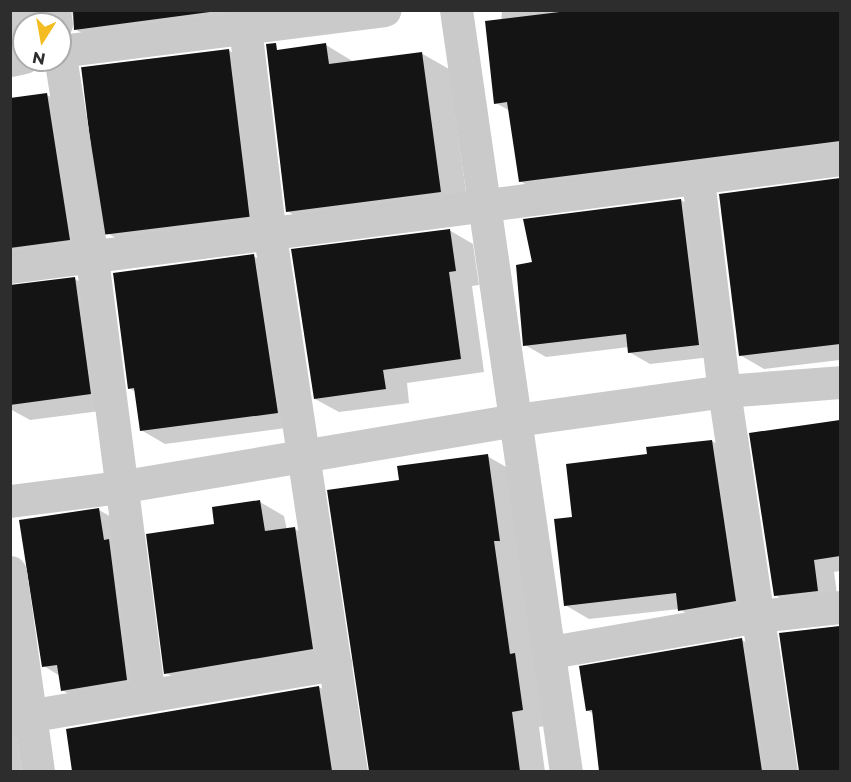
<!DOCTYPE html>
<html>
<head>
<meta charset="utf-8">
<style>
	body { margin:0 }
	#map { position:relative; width:851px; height:782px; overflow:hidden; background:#fff; font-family:Montserrat,sans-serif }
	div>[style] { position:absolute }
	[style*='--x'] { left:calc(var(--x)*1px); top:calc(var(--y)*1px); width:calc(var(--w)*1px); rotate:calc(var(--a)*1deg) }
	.shadow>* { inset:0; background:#0003 }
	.building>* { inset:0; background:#141414; transform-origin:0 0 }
	.minor>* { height:33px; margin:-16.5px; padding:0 16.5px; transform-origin:16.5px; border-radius:16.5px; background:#cacaca }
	span { translate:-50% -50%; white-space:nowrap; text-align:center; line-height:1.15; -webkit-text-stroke:6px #fff; paint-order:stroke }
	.frame { position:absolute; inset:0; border:12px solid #2d2d2d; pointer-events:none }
	.north { position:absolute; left:12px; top:12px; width:60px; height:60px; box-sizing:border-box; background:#fff; border:2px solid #ababab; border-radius:50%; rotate:191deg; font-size:16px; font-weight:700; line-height:24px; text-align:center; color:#2d2d2d }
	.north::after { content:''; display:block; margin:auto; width:21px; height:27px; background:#f3bd21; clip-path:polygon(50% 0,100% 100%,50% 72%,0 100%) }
</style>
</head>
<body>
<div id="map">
	<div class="shadow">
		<div style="clip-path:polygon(10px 10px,257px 10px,102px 45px,75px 29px,72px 12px,60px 24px,24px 24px,24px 54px,10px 56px)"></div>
		<div style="clip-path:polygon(502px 10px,840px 10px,840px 147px,548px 197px,520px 181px,510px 111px,496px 103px)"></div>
		<div style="clip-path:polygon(326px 45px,354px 62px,421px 53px,449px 69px,468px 207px,315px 227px,287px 211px)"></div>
		<div style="clip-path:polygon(228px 50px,252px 64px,272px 230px,132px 248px,109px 234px)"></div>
		<div style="clip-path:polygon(47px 95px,73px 110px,95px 255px,10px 258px,10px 99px)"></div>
		<div style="clip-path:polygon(840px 184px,840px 360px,764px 369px,740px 355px,720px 196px)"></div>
		<div style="clip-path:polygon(681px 200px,702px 212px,720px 356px,650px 364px,629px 352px,629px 347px,546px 357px,525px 345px,533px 264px)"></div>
		<div style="clip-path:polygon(449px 230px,473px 244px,479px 285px,472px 286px,484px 372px,407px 383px,409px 403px,339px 412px,315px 399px)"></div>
		<div style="clip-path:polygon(253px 256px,277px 269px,301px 426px,165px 444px,141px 430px,136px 392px,129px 388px)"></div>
		<div style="clip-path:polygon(75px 279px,101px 294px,116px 409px,30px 420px,10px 409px,10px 286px)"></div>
		<div style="clip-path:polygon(840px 420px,840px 571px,834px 572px,838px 602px,796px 607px,775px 595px,751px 435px)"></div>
		<div style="clip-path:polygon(712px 441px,737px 455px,760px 614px,704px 624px,679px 609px,589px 619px,565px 605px,573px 518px,649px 456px)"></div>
		<div style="clip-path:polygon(487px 456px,515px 472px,551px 725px,539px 727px,545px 772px,370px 772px,401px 481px)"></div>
		<div style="clip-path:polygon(260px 502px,284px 516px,287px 530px,295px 529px,320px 543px,338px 662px,191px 687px,166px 673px,216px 525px)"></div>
		<div style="clip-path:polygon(99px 510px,129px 527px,157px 697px,92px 708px,62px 690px,60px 676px,44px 666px)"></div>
		<div style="clip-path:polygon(840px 626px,840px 772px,801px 772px,781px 634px)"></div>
		<div style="clip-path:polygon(742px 640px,765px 653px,783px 772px,601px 772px,594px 714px,587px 710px)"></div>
		<div style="clip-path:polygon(10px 683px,22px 772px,10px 772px)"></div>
		<div style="clip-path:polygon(319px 687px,347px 703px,359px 772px,73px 772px,68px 730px)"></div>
	</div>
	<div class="building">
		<div style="clip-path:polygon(73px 10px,225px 10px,74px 30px)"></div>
		<div style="clip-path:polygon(576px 10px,840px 10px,840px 141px,519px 182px,507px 102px,494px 104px,485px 21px)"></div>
		<div style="clip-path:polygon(276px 43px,277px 50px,326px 43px,329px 64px,422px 52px,441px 192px,286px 212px,266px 44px)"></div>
		<div style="left:229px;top:49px;width:169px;height:149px;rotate:83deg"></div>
		<div style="clip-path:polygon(47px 93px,70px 240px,10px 248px,10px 98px)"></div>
		<div style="clip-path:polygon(840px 178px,840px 344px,739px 356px,719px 194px)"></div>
		<div style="clip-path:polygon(681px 199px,699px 345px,628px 353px,626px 334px,523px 346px,516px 265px,532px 262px,523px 219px)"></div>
		<div style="clip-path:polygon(450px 229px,456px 271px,449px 272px,461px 359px,383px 370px,386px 389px,314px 399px,291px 249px)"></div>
		<div style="clip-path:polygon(254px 254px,278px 413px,140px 431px,134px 388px,128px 389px,113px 273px)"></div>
		<div style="clip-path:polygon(75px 277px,91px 394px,10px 405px,10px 285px)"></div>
		<div style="clip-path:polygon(840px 420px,840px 556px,814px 560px,818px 591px,774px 596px,749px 433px)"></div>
		<div style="clip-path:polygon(712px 440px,736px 601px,678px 611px,676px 593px,564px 606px,554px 519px,572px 517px,566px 464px,647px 454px,646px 447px)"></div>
		<div style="clip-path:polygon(488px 454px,500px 541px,494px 541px,510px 654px,515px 653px,523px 710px,512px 712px,520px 771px,369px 771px,327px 490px,399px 480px,397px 466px)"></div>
		<div style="clip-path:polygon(260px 500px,265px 531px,295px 527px,313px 649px,164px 674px,146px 534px,214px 524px,212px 507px)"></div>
		<div style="clip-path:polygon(99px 508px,104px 540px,109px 539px,127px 680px,61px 691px,57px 665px,42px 667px,19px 520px)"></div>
		<div style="clip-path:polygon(840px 626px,840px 771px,799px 771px,779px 633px)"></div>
		<div style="clip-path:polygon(742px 638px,762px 771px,599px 771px,592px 710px,586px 711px,579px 666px)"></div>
		<div style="clip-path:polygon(319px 686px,332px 771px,72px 771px,66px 729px)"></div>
	</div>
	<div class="minor">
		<div style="--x:54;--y:10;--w:14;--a:82"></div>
		<div style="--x:243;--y:10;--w:228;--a:83.2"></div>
		<div style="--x:270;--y:236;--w:542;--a:81.41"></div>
		<div style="--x:456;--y:10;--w:770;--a:81.79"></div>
		<div style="--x:60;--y:51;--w:327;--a:-7.2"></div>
		<div style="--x:60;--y:56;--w:206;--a:81"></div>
		<div style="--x:92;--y:259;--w:438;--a:82.6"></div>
		<div style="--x:10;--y:60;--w:14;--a:-12"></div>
		<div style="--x:698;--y:180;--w:213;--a:83"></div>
		<div style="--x:724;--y:391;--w:385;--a:81.5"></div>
		<div style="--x:10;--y:267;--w:837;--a:-7.41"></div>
		<div style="--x:10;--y:501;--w:110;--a:-7.3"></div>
		<div style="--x:119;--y:487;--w:403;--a:-9.6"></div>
		<div style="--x:516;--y:420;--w:210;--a:-7.9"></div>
		<div style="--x:724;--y:391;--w:116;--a:-4.4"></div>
		<div style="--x:10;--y:572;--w:202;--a:82"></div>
		<div style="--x:551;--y:652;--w:211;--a:-9.8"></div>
		<div style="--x:759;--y:616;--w:81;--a:-6.3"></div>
		<div style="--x:10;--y:719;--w:330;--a:-9.6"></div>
	</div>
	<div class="frame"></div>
	<div class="north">N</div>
</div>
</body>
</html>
